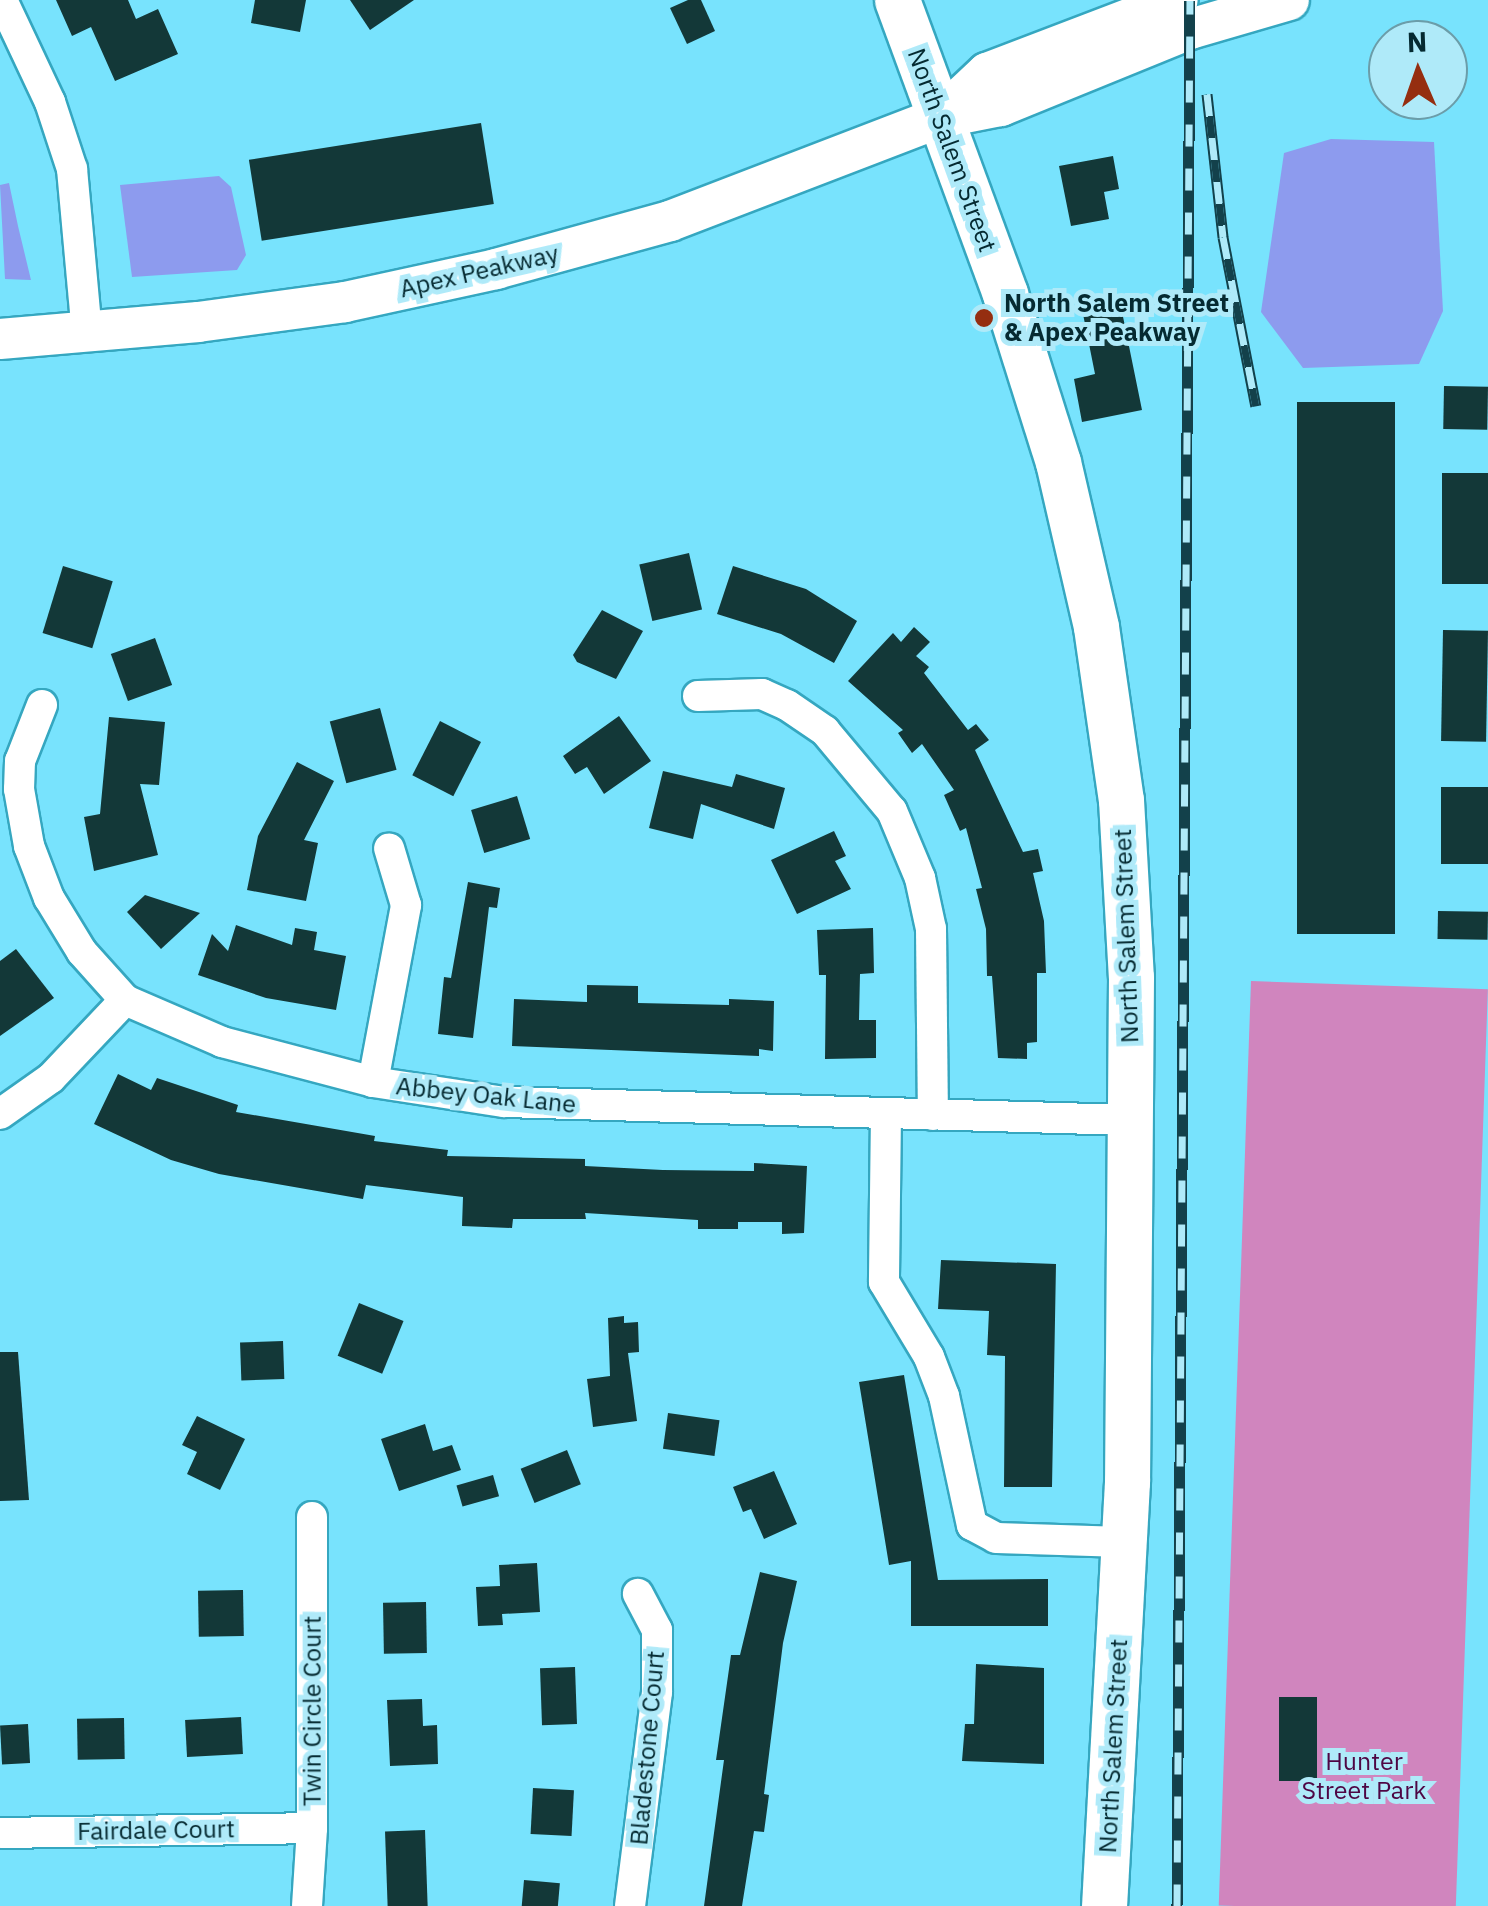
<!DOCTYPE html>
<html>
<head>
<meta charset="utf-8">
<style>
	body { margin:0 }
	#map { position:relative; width:1488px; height:1906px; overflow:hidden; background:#78e3fd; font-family:"IBM Plex Sans",sans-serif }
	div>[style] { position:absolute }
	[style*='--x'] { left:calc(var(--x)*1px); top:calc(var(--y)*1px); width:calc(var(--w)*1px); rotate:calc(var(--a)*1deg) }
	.green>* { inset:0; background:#d085be; transform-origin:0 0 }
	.water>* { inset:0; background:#8d9bee }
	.building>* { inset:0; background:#133838; transform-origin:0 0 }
	.roads { filter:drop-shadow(2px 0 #35a7c0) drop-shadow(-2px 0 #35a7c0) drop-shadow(0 2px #35a7c0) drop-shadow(0 -2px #35a7c0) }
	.minor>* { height:30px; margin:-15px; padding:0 15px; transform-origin:15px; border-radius:15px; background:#fff }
	.secondary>* { height:40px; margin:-20px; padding:0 20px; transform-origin:20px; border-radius:20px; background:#fff }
	.primary>* { height:45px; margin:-22.5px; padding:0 22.5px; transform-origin:22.5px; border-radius:22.5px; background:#fff }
	.rail>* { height:11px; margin-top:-5.5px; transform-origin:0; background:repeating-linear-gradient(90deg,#afeaf9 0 22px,#13414b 0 44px); box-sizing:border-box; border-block:2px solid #13414b }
	.dots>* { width:28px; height:28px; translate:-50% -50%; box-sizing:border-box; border:5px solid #afeaf9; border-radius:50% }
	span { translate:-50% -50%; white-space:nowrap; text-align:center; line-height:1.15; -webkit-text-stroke:10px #afeaf9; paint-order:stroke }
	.street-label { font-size:25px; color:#052a31 }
	.poi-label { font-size:25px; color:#052a31; font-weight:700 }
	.left { translate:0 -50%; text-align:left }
	.park-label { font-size:25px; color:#4e0644 }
	.north { position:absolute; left:1368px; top:20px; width:100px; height:100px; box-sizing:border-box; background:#afeaf9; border:2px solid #6b9da9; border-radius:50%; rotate:358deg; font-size:28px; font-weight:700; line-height:40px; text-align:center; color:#052a31 }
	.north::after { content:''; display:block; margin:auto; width:35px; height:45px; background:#952e10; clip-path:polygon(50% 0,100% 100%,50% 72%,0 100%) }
</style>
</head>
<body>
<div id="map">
	<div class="green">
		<div style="left:1251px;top:981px;width:237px;height:925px;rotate:2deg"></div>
	</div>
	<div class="water">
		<div style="clip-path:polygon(1331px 139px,1434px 142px,1443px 311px,1419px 364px,1303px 368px,1261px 312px,1284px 153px)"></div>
		<div style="clip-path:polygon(219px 176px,231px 187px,246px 255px,237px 270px,132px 277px,120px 185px)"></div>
		<div style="clip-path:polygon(9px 183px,18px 226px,31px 280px,5px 279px,0 185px)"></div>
	</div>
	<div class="building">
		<div style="clip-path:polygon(56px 0,128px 0,136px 19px,158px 9px,178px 54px,115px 81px,91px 27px,72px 36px)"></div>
		<div style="clip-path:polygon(255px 0,306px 0,300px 32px,251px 23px)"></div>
		<div style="clip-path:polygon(350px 0,414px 0,370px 30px)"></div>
		<div style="clip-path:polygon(688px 0,701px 0,715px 31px,687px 44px,670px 8px)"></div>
		<div style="left:481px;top:123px;width:82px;height:235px;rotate:81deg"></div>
		<div style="clip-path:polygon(1113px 156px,1119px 189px,1104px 192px,1109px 219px,1071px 226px,1059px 166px)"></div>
		<div style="clip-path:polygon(1119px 297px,1142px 410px,1082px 422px,1074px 379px,1095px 374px,1081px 304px)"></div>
		<div style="left:1444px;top:386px;width:44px;height:43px;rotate:1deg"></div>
		<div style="left:1395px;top:402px;width:532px;height:98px;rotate:90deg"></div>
		<div style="left:1442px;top:473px;width:46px;height:111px"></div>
		<div style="left:689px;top:553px;width:58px;height:51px;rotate:77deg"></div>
		<div style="left:63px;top:566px;width:52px;height:70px;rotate:17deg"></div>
		<div style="clip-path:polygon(733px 566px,806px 589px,857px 621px,834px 663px,781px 634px,717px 614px)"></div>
		<div style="clip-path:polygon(602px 610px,643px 631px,616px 679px,577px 662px,573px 655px)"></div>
		<div style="clip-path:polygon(914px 627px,930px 642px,916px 656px,929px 667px,924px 673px,968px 730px,976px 724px,989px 740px,975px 750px,1023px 852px,1038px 849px,1043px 871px,1033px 873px,1044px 921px,1046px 973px,1037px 973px,1037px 1042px,1027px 1043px,1027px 1059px,998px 1058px,992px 976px,987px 976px,986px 929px,976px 889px,982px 888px,966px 828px,960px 831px,944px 795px,954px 790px,922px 744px,912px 753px,898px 733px,903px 730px,848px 681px,893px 633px,901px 642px)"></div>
		<div style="left:1443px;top:630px;width:45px;height:111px;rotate:1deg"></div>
		<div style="left:155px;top:638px;width:50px;height:47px;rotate:70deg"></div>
		<div style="left:380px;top:708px;width:64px;height:52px;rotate:75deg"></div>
		<div style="clip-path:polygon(619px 716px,651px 761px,604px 794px,587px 767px,575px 774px,563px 756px)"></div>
		<div style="clip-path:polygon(109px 717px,165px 722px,159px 785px,140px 784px,158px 855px,94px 871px,84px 817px,100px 814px)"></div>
		<div style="left:440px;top:721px;width:46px;height:61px;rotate:27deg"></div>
		<div style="clip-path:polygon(297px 762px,334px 781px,304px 840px,318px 843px,306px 901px,247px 890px,258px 836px)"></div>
		<div style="clip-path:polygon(663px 771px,732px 787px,736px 774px,785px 788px,774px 829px,701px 804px,693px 839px,649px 828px)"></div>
		<div style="left:1441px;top:787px;width:47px;height:77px"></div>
		<div style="left:517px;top:796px;width:45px;height:48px;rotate:73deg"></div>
		<div style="clip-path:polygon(834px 831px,846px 856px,835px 861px,851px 889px,797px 914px,771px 860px)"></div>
		<div style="clip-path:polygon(468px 882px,500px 888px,497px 908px,489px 907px,473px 1038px,438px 1034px,444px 977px,451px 978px)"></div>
		<div style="clip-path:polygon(145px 895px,200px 913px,161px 949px,127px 912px)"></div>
		<div style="left:1438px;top:911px;width:50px;height:28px;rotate:1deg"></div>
		<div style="clip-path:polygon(236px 925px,292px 945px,295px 928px,317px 932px,314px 950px,346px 956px,336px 1010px,266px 998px,198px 975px,212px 934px,228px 951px)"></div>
		<div style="clip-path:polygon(873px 928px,874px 973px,860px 974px,859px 1020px,876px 1020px,876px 1058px,825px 1059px,826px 975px,819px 975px,817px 930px)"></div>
		<div style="clip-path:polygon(16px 949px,54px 998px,0 1036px,0 961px)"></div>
		<div style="clip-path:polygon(587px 985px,638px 986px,638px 1003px,729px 1005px,729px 999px,774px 1001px,773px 1051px,759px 1049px,759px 1056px,512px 1046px,514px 999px,587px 1002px)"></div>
		<div style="clip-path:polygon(118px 1074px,151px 1090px,157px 1078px,238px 1105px,236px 1112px,375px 1136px,374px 1141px,448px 1150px,447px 1156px,585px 1159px,585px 1166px,663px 1170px,754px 1171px,754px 1163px,807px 1166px,804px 1233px,782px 1234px,782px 1222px,738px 1222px,738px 1229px,698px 1229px,698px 1220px,585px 1213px,586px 1219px,513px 1219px,512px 1228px,462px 1226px,463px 1197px,366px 1185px,363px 1199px,219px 1174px,171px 1160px,94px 1124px)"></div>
		<div style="clip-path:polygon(941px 1260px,1056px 1264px,1052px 1487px,1004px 1487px,1005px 1356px,987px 1355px,989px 1311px,938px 1309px)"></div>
		<div style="left:359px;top:1303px;width:48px;height:57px;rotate:22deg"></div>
		<div style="clip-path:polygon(624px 1316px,624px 1323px,638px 1322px,639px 1352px,628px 1353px,637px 1421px,593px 1427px,587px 1379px,610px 1376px,608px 1318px)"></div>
		<div style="left:283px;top:1341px;width:38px;height:43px;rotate:88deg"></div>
		<div style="clip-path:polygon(0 1352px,18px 1352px,29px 1500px,0 1501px)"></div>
		<div style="clip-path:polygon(904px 1375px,938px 1580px,1048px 1579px,1048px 1626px,911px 1626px,911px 1561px,889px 1565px,859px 1382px)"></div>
		<div style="left:668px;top:1413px;width:52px;height:36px;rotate:8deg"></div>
		<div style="clip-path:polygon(197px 1416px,245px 1439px,220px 1490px,187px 1474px,197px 1452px,182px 1445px)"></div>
		<div style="clip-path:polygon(425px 1424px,433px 1451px,452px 1445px,461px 1470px,399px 1491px,381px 1439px)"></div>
		<div style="left:567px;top:1450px;width:37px;height:50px;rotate:68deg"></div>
		<div style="clip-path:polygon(774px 1471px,797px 1524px,764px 1539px,751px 1509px,743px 1512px,733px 1487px)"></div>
		<div style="left:493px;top:1475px;width:22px;height:38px;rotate:74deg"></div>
		<div style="clip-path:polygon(537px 1563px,540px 1612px,502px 1614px,503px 1625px,478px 1626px,476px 1587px,500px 1586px,499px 1565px)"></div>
		<div style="clip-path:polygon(760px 1572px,797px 1581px,783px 1643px,764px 1794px,769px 1795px,764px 1832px,754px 1831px,742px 1906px,704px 1906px,724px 1760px,716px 1760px,731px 1655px,740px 1655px)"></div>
		<div style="left:243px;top:1590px;width:46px;height:45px;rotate:89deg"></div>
		<div style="left:426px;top:1602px;width:51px;height:43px;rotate:89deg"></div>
		<div style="clip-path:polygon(976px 1664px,1044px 1668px,1044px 1764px,962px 1761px,965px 1724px,974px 1724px)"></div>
		<div style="left:575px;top:1667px;width:57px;height:35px;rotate:88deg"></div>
		<div style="left:1279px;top:1697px;width:38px;height:84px"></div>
		<div style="clip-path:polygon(422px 1699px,423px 1726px,437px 1725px,438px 1764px,390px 1766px,387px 1700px)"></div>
		<div style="left:241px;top:1717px;width:37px;height:56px;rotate:87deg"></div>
		<div style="left:124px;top:1718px;width:41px;height:47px;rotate:89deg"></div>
		<div style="left:28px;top:1724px;width:39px;height:28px;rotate:87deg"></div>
		<div style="left:533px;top:1788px;width:41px;height:46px;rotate:3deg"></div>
		<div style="left:425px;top:1830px;width:76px;height:40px;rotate:88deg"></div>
		<div style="left:524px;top:1880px;width:36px;height:26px;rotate:5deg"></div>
	</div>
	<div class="roads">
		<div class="minor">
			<div style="--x:2;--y:0;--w:113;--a:64.8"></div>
			<div style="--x:50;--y:102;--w:71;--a:71.8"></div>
			<div style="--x:72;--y:169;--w:165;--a:84.8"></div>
			<div style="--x:698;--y:696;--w:64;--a:-1.8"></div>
			<div style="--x:762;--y:694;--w:27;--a:24"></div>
			<div style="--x:787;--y:705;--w:46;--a:34.4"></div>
			<div style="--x:825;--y:731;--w:104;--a:50.1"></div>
			<div style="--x:892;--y:811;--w:73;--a:67.3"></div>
			<div style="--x:920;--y:878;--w:52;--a:77.8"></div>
			<div style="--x:931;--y:929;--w:186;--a:89.4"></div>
			<div style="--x:42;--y:705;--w:60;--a:111.4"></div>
			<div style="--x:20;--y:761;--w:28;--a:92"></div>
			<div style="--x:19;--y:789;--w:58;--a:80"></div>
			<div style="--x:29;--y:846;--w:56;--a:69"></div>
			<div style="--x:49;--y:898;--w:63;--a:58.6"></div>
			<div style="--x:82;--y:952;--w:64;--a:48.1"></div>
			<div style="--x:125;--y:1000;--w:106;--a:23.4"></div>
			<div style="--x:222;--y:1042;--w:156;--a:14.8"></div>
			<div style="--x:373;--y:1082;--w:133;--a:8.7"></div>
			<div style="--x:504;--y:1102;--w:626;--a:1.65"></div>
			<div style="--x:373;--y:1082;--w:180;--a:-79.4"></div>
			<div style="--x:406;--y:905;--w:59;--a:-106.6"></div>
			<div style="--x:886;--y:1113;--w:169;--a:90.7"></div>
			<div style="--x:884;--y:1282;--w:87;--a:59"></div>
			<div style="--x:929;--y:1357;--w:42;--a:69"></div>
			<div style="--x:944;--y:1396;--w:132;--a:77.8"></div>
			<div style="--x:972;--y:1525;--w:27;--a:28"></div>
			<div style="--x:996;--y:1538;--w:128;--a:1.8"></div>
			<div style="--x:0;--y:1114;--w:62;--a:-35.2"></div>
			<div style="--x:51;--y:1078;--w:108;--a:-46.5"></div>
			<div style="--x:0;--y:1833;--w:312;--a:-0.9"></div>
			<div style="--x:307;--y:1906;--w:78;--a:-86.3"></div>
			<div style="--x:312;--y:1828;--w:311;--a:-90"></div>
			<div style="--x:630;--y:1906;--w:216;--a:-82.8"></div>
			<div style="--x:657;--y:1692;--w:62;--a:-90"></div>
			<div style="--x:657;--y:1630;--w:41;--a:-117.8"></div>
		</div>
		<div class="secondary">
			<div style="--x:939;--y:118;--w:66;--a:-43.2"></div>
			<div style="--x:987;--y:73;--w:204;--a:-20.9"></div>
			<div style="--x:0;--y:339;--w:199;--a:-4.9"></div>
			<div style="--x:198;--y:322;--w:148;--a:-7.7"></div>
			<div style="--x:345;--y:302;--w:155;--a:-12.3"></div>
			<div style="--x:496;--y:269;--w:180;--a:-15.4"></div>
			<div style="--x:670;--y:221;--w:288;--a:-21"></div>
			<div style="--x:939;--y:118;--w:63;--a:-11"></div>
			<div style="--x:1001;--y:106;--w:204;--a:-22.2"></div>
			<div style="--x:1190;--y:29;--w:103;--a:-16.3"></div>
		</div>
		<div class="primary">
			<div style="--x:897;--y:0;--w:313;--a:69.8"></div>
			<div style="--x:1005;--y:294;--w:176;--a:72.5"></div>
			<div style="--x:1058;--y:462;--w:169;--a:77"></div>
			<div style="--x:1096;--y:627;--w:175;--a:81.8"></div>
			<div style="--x:1121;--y:800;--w:177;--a:86.8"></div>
			<div style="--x:1131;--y:977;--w:505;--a:90.45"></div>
			<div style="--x:1127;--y:1482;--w:425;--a:93.1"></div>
		</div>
	</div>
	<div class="rail">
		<div style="--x:1207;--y:94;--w:144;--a:83.6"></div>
		<div style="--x:1223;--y:237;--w:172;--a:79"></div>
		<div style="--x:1177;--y:1906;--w:1906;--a:-89.61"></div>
	</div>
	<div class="dots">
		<div style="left:984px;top:318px;background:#952e10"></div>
	</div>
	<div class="street-label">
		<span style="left:952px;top:150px;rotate:70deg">North Salem Street</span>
		<span style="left:479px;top:271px;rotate:-13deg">Apex Peakway</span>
		<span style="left:1126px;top:936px;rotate:-92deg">North Salem Street</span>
		<span style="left:486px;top:1095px;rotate:6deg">Abbey Oak Lane</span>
		<span style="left:312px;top:1711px;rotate:-90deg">Twin Circle Court</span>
		<span style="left:1113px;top:1746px;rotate:-87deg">North Salem Street</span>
		<span style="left:647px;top:1748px;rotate:-85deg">Bladestone Court</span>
		<span style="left:156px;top:1830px;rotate:-1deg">Fairdale Court</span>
	</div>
	<div class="poi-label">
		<span class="left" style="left:1004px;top:318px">North Salem Street<br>&amp; Apex Peakway</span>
	</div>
	<div class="park-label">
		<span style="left:1364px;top:1776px">Hunter<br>Street Park</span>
	</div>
	<div class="north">N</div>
</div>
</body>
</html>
